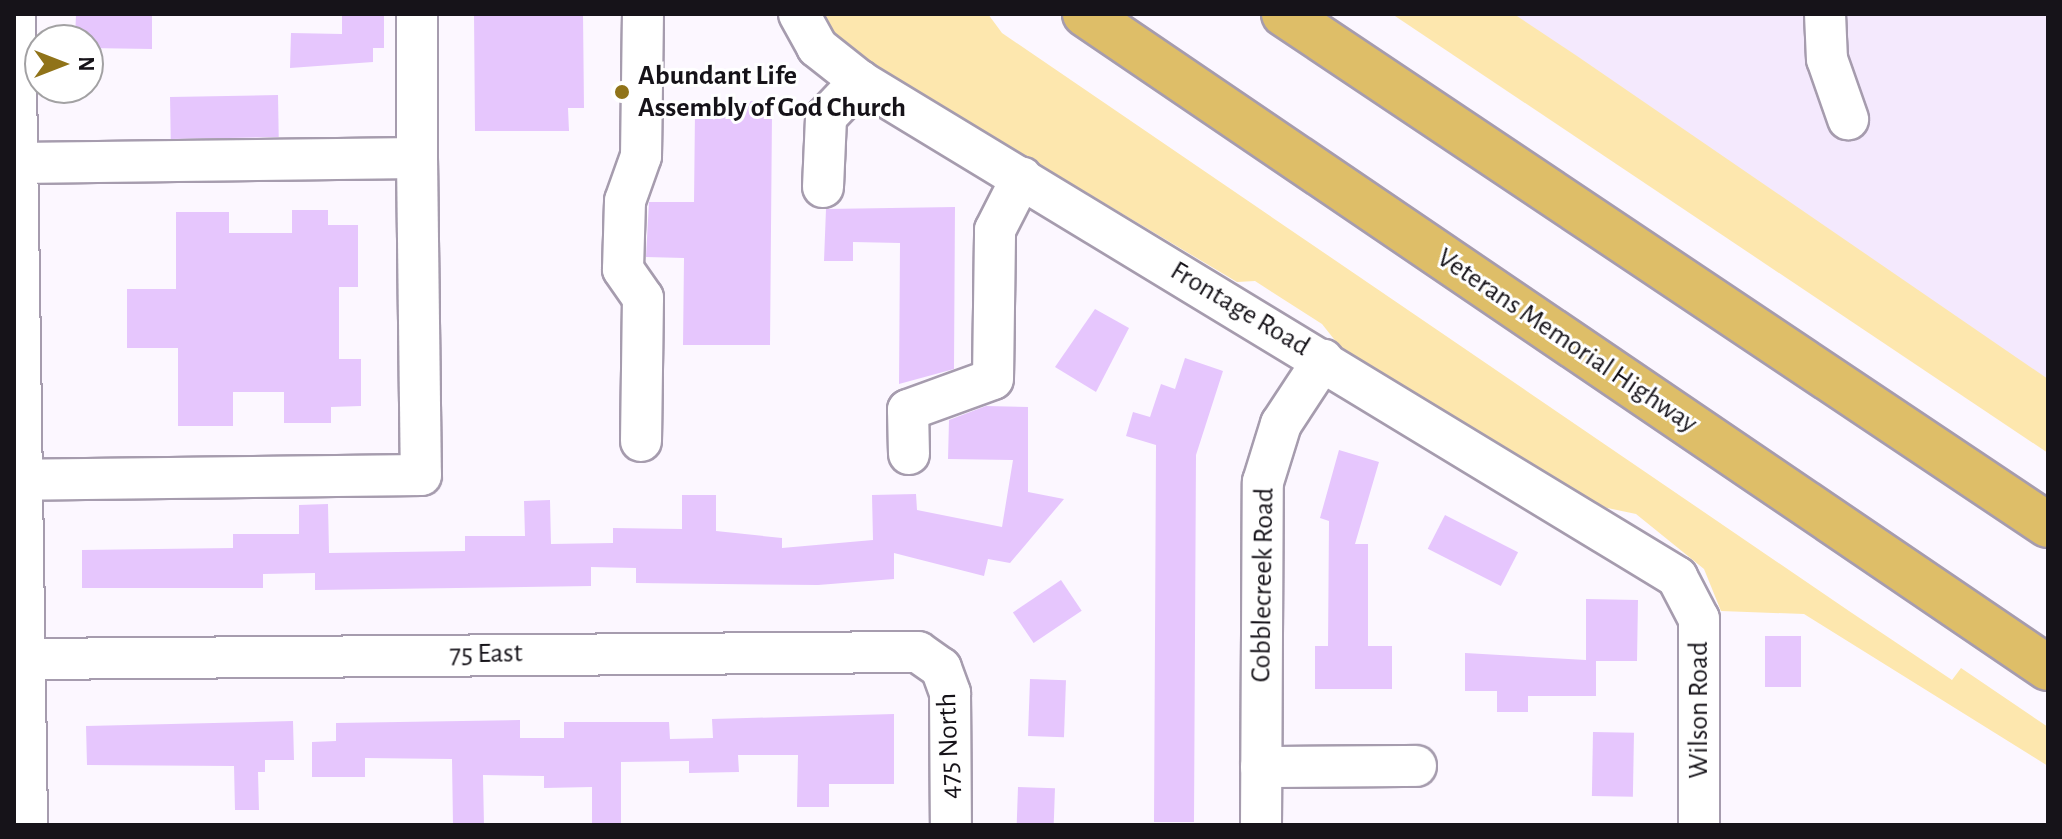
<!DOCTYPE html>
<html>
<head>
<meta charset="utf-8">
<style>
	body { margin:0 }
	#map { position:relative; width:2062px; height:839px; overflow:hidden; background:#fcf7ff; font-family:"Alegreya Sans",sans-serif }
	div>[style] { position:absolute }
	[style*='--x'] { left:calc(var(--x)*1px); top:calc(var(--y)*1px); width:calc(var(--w)*1px); rotate:calc(var(--a)*1deg) }
	.built>* { inset:0; background:#f4e9fd }
	.green>* { inset:0; background:#fde7ae }
	.building>* { inset:0; background:#e6c6fd; transform-origin:0 0 }
	.roads { filter:drop-shadow(2px 0 #a69cae) drop-shadow(-2px 0 #a69cae) drop-shadow(0 2px #a69cae) drop-shadow(0 -2px #a69cae) }
	.minor>* { height:40px; margin:-20px; padding:0 20px; transform-origin:20px; border-radius:20px; background:#fff }
	.highway>* { height:44px; margin:-22px; padding:0 22px; transform-origin:22px; border-radius:22px; background:#debe68 }
	.dots>* { width:22px; height:22px; translate:-50% -50%; box-sizing:border-box; border:4px solid #fff; border-radius:50% }
	span { translate:-50% -50%; white-space:nowrap; text-align:center; line-height:1.15; -webkit-text-stroke:6px #fff; paint-order:stroke }
	.poi-label { font-size:28px; color:#161319; font-weight:700 }
	.left { translate:0 -50%; text-align:left }
	.street-label { font-size:28px; color:#161319 }
	.frame { position:absolute; inset:0; border:16px solid #161319; pointer-events:none }
	.north { position:absolute; left:24px; top:24px; width:80px; height:80px; box-sizing:border-box; background:#fff; border:2px solid #a2a1a3; border-radius:50%; rotate:90deg; font-size:22px; font-weight:700; line-height:32px; text-align:center; color:#161319 }
	.north::after { content:''; display:block; margin:auto; width:28px; height:36px; background:#907319; clip-path:polygon(50% 0,100% 100%,50% 72%,0 100%) }
</style>
</head>
<body>
<div id="map">
	<div class="built">
		<div style="clip-path:polygon(1395px 14px,2048px 14px,2048px 448px,1973px 398px)"></div>
	</div>
	<div class="green">
		<div style="clip-path:polygon(817px 14px,988px 14px,1002px 33px,1849px 611px,1952px 680px,1961px 668px,2048px 727px,2048px 766px,1804px 614px,1721px 611px,1704px 569px,1636px 514px,1598px 506px,1345px 353px,1322px 324px,1255px 281px,1237px 282px,844px 48px)"></div>
		<div style="clip-path:polygon(1392px 14px,1514px 14px,1577px 56px,2048px 379px,2048px 453px)"></div>
	</div>
	<div class="building">
		<div style="clip-path:polygon(76px 14px,152px 14px,152px 49px,88px 48px,88px 40px,75px 40px)"></div>
		<div style="clip-path:polygon(342px 14px,384px 14px,384px 48px,373px 48px,373px 62px,290px 68px,291px 33px,342px 34px)"></div>
		<div style="clip-path:polygon(474px 14px,583px 14px,584px 108px,568px 108px,569px 131px,475px 131px)"></div>
		<div style="left:278px;top:95px;width:42px;height:108px;rotate:89deg"></div>
		<div style="clip-path:polygon(724px 101px,753px 101px,753px 112px,772px 113px,770px 345px,683px 345px,684px 258px,646px 257px,649px 202px,694px 202px,695px 112px,724px 112px)"></div>
		<div style="clip-path:polygon(955px 207px,954px 369px,899px 384px,900px 243px,853px 242px,853px 261px,824px 261px,826px 209px)"></div>
		<div style="clip-path:polygon(292px 210px,328px 210px,328px 225px,358px 225px,358px 287px,339px 287px,339px 359px,361px 359px,361px 406px,331px 407px,331px 423px,284px 423px,284px 392px,233px 392px,233px 426px,178px 426px,178px 348px,127px 348px,127px 289px,176px 289px,176px 212px,229px 212px,229px 233px,292px 233px)"></div>
		<div style="clip-path:polygon(1095px 309px,1129px 328px,1096px 392px,1055px 367px)"></div>
		<div style="clip-path:polygon(1185px 358px,1223px 371px,1196px 455px,1194px 822px,1154px 822px,1156px 445px,1126px 436px,1133px 412px,1150px 417px,1161px 384px,1175px 389px)"></div>
		<div style="clip-path:polygon(986px 406px,1028px 407px,1028px 492px,1064px 499px,1010px 563px,988px 559px,984px 576px,894px 553px,894px 579px,818px 585px,636px 583px,636px 568px,591px 567px,591px 586px,315px 590px,315px 573px,263px 574px,263px 588px,82px 588px,82px 550px,233px 548px,233px 534px,299px 534px,299px 505px,328px 504px,329px 553px,465px 551px,465px 536px,525px 536px,524px 501px,550px 500px,551px 544px,613px 543px,613px 528px,682px 529px,682px 495px,716px 495px,716px 531px,782px 538px,782px 548px,873px 540px,872px 495px,916px 494px,917px 510px,1002px 527px,1013px 460px,948px 459px,949px 420px)"></div>
		<div style="clip-path:polygon(1339px 450px,1379px 462px,1355px 544px,1368px 544px,1368px 646px,1392px 646px,1392px 689px,1315px 689px,1315px 646px,1328px 646px,1329px 521px,1320px 518px)"></div>
		<div style="left:1445px;top:515px;width:82px;height:38px;rotate:27deg"></div>
		<div style="left:1061px;top:580px;width:37px;height:58px;rotate:56deg"></div>
		<div style="clip-path:polygon(1586px 599px,1638px 600px,1637px 661px,1596px 661px,1596px 696px,1528px 696px,1528px 712px,1497px 712px,1497px 691px,1465px 691px,1465px 653px,1586px 660px)"></div>
		<div style="left:1765px;top:636px;width:36px;height:51px"></div>
		<div style="left:1030px;top:679px;width:36px;height:57px;rotate:2deg"></div>
		<div style="clip-path:polygon(894px 714px,894px 784px,829px 784px,829px 807px,797px 807px,798px 755px,738px 755px,739px 772px,689px 773px,689px 761px,621px 762px,621px 825px,592px 825px,592px 787px,544px 788px,544px 776px,483px 775px,484px 825px,453px 825px,452px 759px,365px 758px,365px 777px,312px 777px,312px 742px,336px 741px,336px 723px,520px 720px,520px 738px,564px 738px,564px 722px,669px 722px,670px 739px,713px 738px,712px 719px)"></div>
		<div style="clip-path:polygon(293px 721px,294px 760px,265px 760px,265px 772px,258px 772px,259px 810px,235px 810px,234px 766px,87px 765px,86px 726px)"></div>
		<div style="left:1593px;top:732px;width:41px;height:64px;rotate:1deg"></div>
		<div style="left:1018px;top:787px;width:37px;height:38px;rotate:2deg"></div>
	</div>
	<div class="roads">
		<div class="minor">
			<div style="--x:15;--y:14;--w:811;--a:89.15"></div>
			<div style="--x:417;--y:14;--w:144;--a:90"></div>
			<div style="--x:799;--y:14;--w:38;--a:61"></div>
			<div style="--x:817;--y:47;--w:55;--a:38.3"></div>
			<div style="--x:860;--y:81;--w:956;--a:31.26"></div>
			<div style="--x:1677;--y:577;--w:47;--a:62.4"></div>
			<div style="--x:1699;--y:619;--w:206;--a:90"></div>
			<div style="--x:1825;--y:14;--w:45;--a:87.5"></div>
			<div style="--x:1827;--y:59;--w:64;--a:70.7"></div>
			<div style="--x:17;--y:163;--w:400;--a:-0.7"></div>
			<div style="--x:417;--y:158;--w:317;--a:89.3"></div>
			<div style="--x:421;--y:475;--w:399;--a:179.3"></div>
			<div style="--x:823;--y:187;--w:70;--a:-87.5"></div>
			<div style="--x:826;--y:117;--w:50;--a:-46.6"></div>
			<div style="--x:641;--y:441;--w:143;--a:-89.2"></div>
			<div style="--x:643;--y:298;--w:35;--a:-125"></div>
			<div style="--x:623;--y:269;--w:68;--a:-88.3"></div>
			<div style="--x:625;--y:201;--w:48;--a:-70.4"></div>
			<div style="--x:641;--y:156;--w:142;--a:-89.2"></div>
			<div style="--x:909;--y:454;--w:44;--a:-91.3"></div>
			<div style="--x:908;--y:410;--w:90;--a:-20"></div>
			<div style="--x:993;--y:379;--w:149;--a:-89.2"></div>
			<div style="--x:995;--y:230;--w:59;--a:-63"></div>
			<div style="--x:25;--y:659;--w:893;--a:-0.45"></div>
			<div style="--x:918;--y:652;--w:28;--a:35"></div>
			<div style="--x:941;--y:668;--w:27;--a:70"></div>
			<div style="--x:950;--y:693;--w:132;--a:89.6"></div>
			<div style="--x:1261;--y:767;--w:155;--a:-0.4"></div>
			<div style="--x:1261;--y:825;--w:343;--a:-89.7"></div>
			<div style="--x:1263;--y:482;--w:61;--a:-72.8"></div>
			<div style="--x:1281;--y:424;--w:77;--a:-56.7"></div>
		</div>
		<div class="highway">
			<div style="--x:1085;--y:14;--w:1164;--a:34.18"></div>
			<div style="--x:1284;--y:14;--w:919;--a:33.78"></div>
		</div>
	</div>
	<div class="dots">
		<div style="left:622px;top:92px;background:#907319"></div>
	</div>
	<div class="poi-label">
		<span class="left" style="left:638px;top:92px">Abundant Life<br>Assembly of God Church</span>
	</div>
	<div class="street-label">
		<span style="left:1240px;top:309px;rotate:31deg">Frontage Road</span>
		<span style="left:1567px;top:341px;rotate:34deg">Veterans Memorial Highway</span>
		<span style="left:1263px;top:585px;rotate:-89deg">Cobblecreek Road</span>
		<span style="left:486px;top:654px;rotate:-1deg">75 East</span>
		<span style="left:1699px;top:710px;rotate:-90deg">Wilson Road</span>
		<span style="left:949px;top:746px;rotate:-92deg">475 North</span>
	</div>
	<div class="frame"></div>
	<div class="north">N</div>
</div>
</body>
</html>
